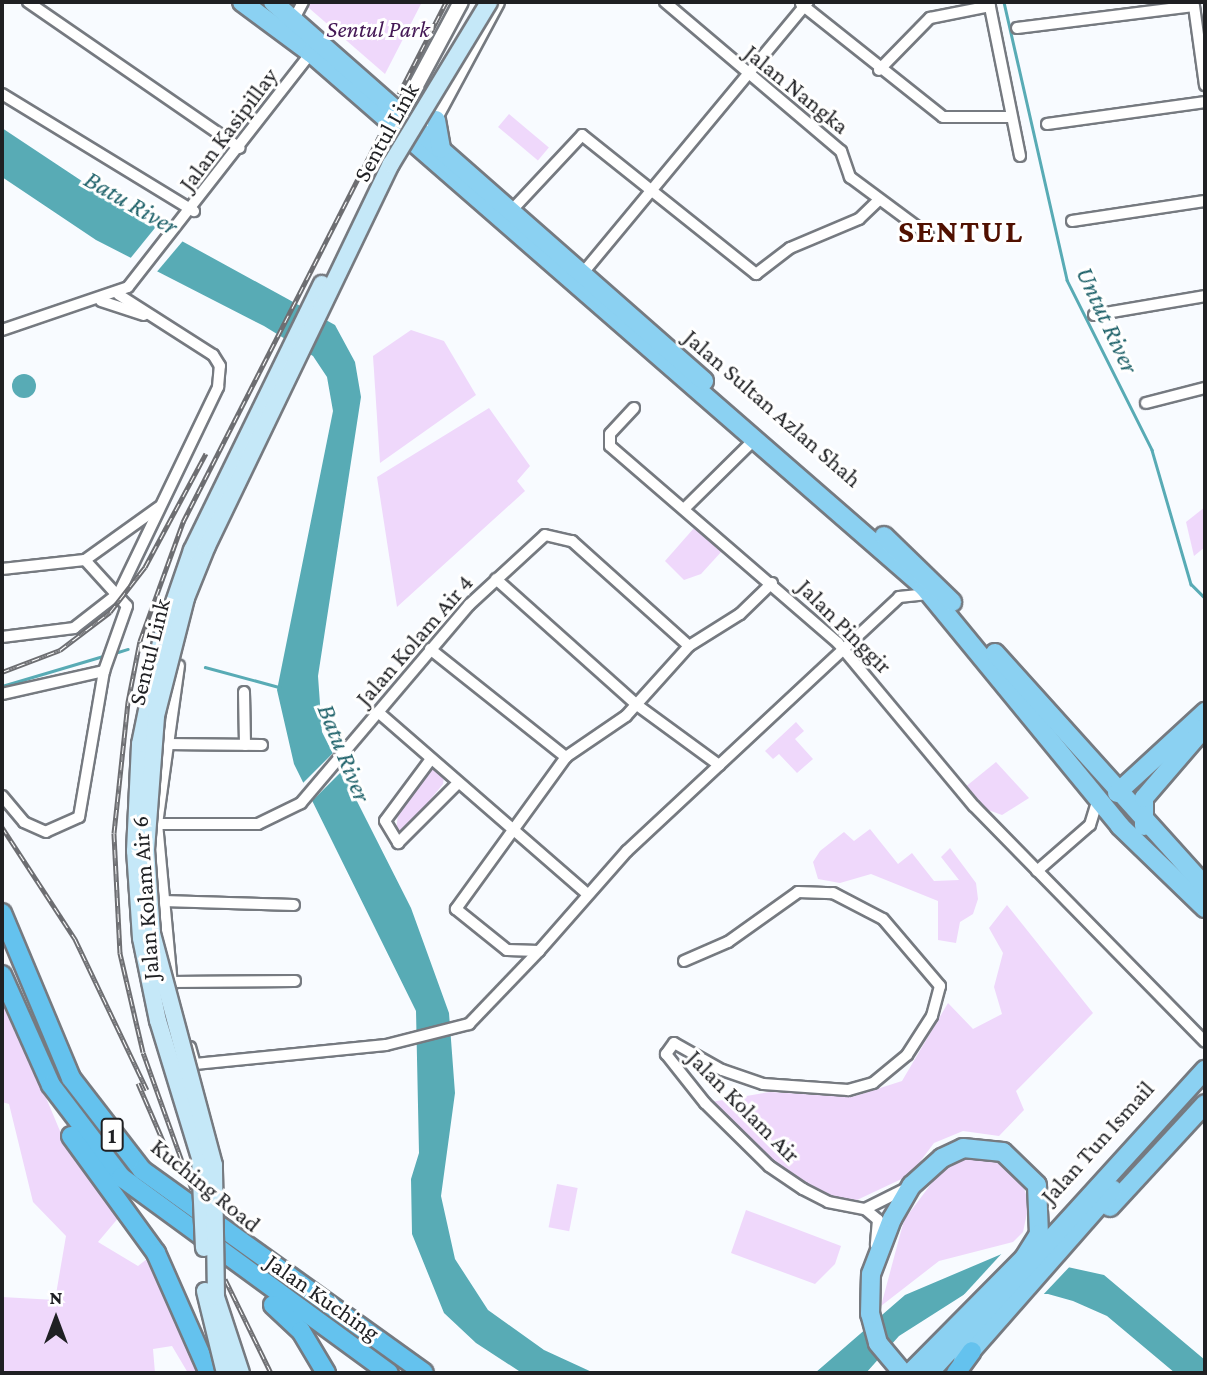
<!DOCTYPE html>
<html>
<head>
<meta charset="utf-8">
<style>
	body { margin:0 }
	#map { position:relative; width:1207px; height:1375px; overflow:hidden; background:#f8fbff; font-family:"Crimson Pro",serif }
	div>[style] { position:absolute }
	[style*='--x'] { left:calc(var(--x)*1px); top:calc(var(--y)*1px); width:calc(var(--w)*1px); rotate:calc(var(--a)*1deg) }
	.green>* { inset:0; background:#efd8fb; transform-origin:0 0 }
	.water>* { inset:0; background:#58abb5 }
	.round { border-radius:50% }
	.pier>* { inset:0; background:#f8fbff }
	.stream>* { height:2.5px; margin:-1.25px; padding:0 1.25px; transform-origin:1.25px; border-radius:1.25px; background:#58abb5 }
	.roads { filter:drop-shadow(2px 0 #767a80) drop-shadow(-2px 0 #767a80) drop-shadow(0 2px #767a80) drop-shadow(0 -2px #767a80) }
	.minor>* { height:10px; margin:-5px; padding:0 5px; transform-origin:5px; border-radius:5px; background:#fff }
	.tertiary>* { height:14px; margin:-7px; padding:0 7px; transform-origin:7px; border-radius:7px; background:#fff }
	.primary>* { height:18px; margin:-9px; padding:0 9px; transform-origin:9px; border-radius:9px; background:#8bd1f2 }
	.trunk>* { height:18px; margin:-9px; padding:0 9px; transform-origin:9px; border-radius:9px; background:#64c2ee }
	.rail>* { height:5px; margin-top:-2.5px; transform-origin:0; background:repeating-linear-gradient(90deg,#fff 0 8px,#6d6e72 0 16px); box-sizing:border-box; border-block:2px solid #6d6e72 }
	.bridges { filter:drop-shadow(2px 0 #767a80) drop-shadow(-2px 0 #767a80) drop-shadow(0 2px #767a80) drop-shadow(0 -2px #767a80) }
	.secondary-bridge>* { height:16px; margin:-8px; padding:0 8px; transform-origin:8px; border-radius:8px; background:#c5e8f8 }
	span { translate:-50% -50%; white-space:nowrap; text-align:center; line-height:1.15; -webkit-text-stroke:6px #fff; paint-order:stroke }
	.shield-label span { padding:2px 5px; background:#fff; border:2px solid; border-radius:5px; -webkit-text-stroke-width:0 }
	.shield-label { font-size:23px; color:#1f2023; font-weight:700 }
	.park-label { font-size:24px; color:#441855; font-style:italic }
	.street-label { font-size:24px; color:#1f2023 }
	.water-label { font-size:26px; color:#1f626a; font-style:italic }
	.district-label { font-size:32px; color:#511000; font-weight:700; letter-spacing:2px }
	.frame { position:absolute; inset:0; border:4px solid #1f2023; pointer-events:none }
	.north { position:absolute; left:21px; top:1284px; width:70px; height:70px; -webkit-text-stroke:5px #fff; paint-order:stroke; rotate:0deg; font-size:19px; font-weight:700; line-height:28px; text-align:center; color:#1f2023 }
	.north::after { content:''; display:block; margin:auto; width:24px; height:32px; background:#1f2023; clip-path:polygon(50% 0,100% 100%,50% 72%,0 100%) }
</style>
</head>
<body>
<div id="map">
	<div class="green">
		<div style="clip-path:polygon(302px 2px,422px 2px,385px 74px)"></div>
		<div style="left:509px;top:114px;width:52px;height:17px;rotate:40deg"></div>
		<div style="clip-path:polygon(411px 330px,444px 341px,476px 395px,380px 463px,373px 356px)"></div>
		<div style="clip-path:polygon(489px 408px,530px 466px,517px 481px,525px 491px,397px 607px,377px 477px)"></div>
		<div style="clip-path:polygon(1205px 507px,1205px 547px,1194px 556px,1186px 522px)"></div>
		<div style="clip-path:polygon(694px 528px,722px 551px,701px 574px,684px 580px,665px 561px)"></div>
		<div style="clip-path:polygon(796px 722px,804px 731px,795px 739px,813px 759px,797px 773px,779px 754px,773px 759px,765px 751px)"></div>
		<div style="clip-path:polygon(996px 762px,1029px 798px,1002px 815px,980px 807px,964px 788px)"></div>
		<div style="clip-path:polygon(433px 768px,444px 776px,443px 784px,403px 833px,396px 831px,398px 814px)"></div>
		<div style="clip-path:polygon(870px 829px,898px 864px,912px 853px,934px 881px,959px 880px,941px 857px,950px 848px,976px 883px,978px 899px,973px 914px,960px 922px,956px 943px,938px 940px,938px 901px,871px 874px,840px 883px,818px 879px,813px 862px,820px 851px,844px 832px,854px 841px)"></div>
		<div style="clip-path:polygon(1007px 905px,1093px 1013px,1016px 1091px,1024px 1110px,999px 1136px,963px 1131px,934px 1143px,910px 1175px,857px 1200px,828px 1198px,780px 1168px,711px 1102px,770px 1092px,852px 1097px,902px 1081px,948px 1003px,973px 1029px,1002px 1014px,994px 987px,1003px 953px,989px 928px)"></div>
		<div style="clip-path:polygon(2px 993px,60px 1131px,125px 1210px,98px 1242px,138px 1266px,152px 1255px,203px 1373px,188px 1373px,172px 1346px,153px 1349px,155px 1373px,2px 1373px,2px 1297px,55px 1300px,66px 1236px,33px 1202px,9px 1104px,2px 1102px)"></div>
		<div style="clip-path:polygon(974px 1156px,1000px 1161px,1021px 1178px,1029px 1204px,1023px 1232px,1013px 1242px,939px 1261px,881px 1306px,904px 1220px,943px 1168px)"></div>
		<div style="left:557px;top:1184px;width:21px;height:44px;rotate:11deg"></div>
		<div style="clip-path:polygon(746px 1210px,841px 1246px,835px 1264px,815px 1284px,731px 1253px)"></div>
	</div>
	<div class="water">
		<div style="clip-path:polygon(2px 128px,127px 211px,335px 325px,355px 362px,361px 397px,318px 676px,322px 732px,411px 908px,449px 1013px,455px 1093px,441px 1196px,455px 1259px,488px 1310px,544px 1350px,594px 1373px,522px 1373px,476px 1343px,444px 1313px,412px 1234px,411px 1179px,419px 1153px,416px 1011px,294px 764px,277px 690px,333px 411px,327px 377px,313px 356px,264px 326px,96px 240px,2px 177px)"></div>
		<div class="round" style="left:12px;top:374px;width:24px;height:24px"></div>
		<div style="clip-path:polygon(1004px 1253px,1104px 1275px,1205px 1360px,1205px 1373px,1175px 1373px,1107px 1316px,1073px 1301px,1048px 1294px,965px 1294px,899px 1336px,866px 1373px,815px 1373px,905px 1295px)"></div>
	</div>
	<div class="pier">
		<div style="clip-path:polygon(159px 223px,187px 236px,155px 274px,129px 260px)"></div>
		<div style="clip-path:polygon(335px 751px,344px 769px,309px 804px,300px 786px)"></div>
		<div style="clip-path:polygon(1005px 1250px,1075px 1261px,1040px 1298px,960px 1299px)"></div>
	</div>
	<div class="stream">
		<div style="--x:1004;--y:2;--w:285;--a:77.2"></div>
		<div style="--x:1067;--y:280;--w:190;--a:63.4"></div>
		<div style="--x:1152;--y:450;--w:140;--a:73.8"></div>
		<div style="--x:1191;--y:584;--w:20;--a:45"></div>
		<div style="--x:118;--y:652;--w:10;--a:-17"></div>
		<div style="--x:205;--y:667;--w:77;--a:15.1"></div>
		<div style="--x:2;--y:686;--w:105;--a:-16.5"></div>
	</div>
	<div class="roads">
		<div class="minor">
			<div style="--x:28;--y:2;--w:257;--a:34.6"></div>
			<div style="--x:665;--y:2;--w:231;--a:40.3"></div>
			<div style="--x:841;--y:151;--w:28;--a:71"></div>
			<div style="--x:850;--y:177;--w:97;--a:36.6"></div>
			<div style="--x:989;--y:2;--w:157;--a:78.6"></div>
			<div style="--x:801;--y:4;--w:181;--a:38.5"></div>
			<div style="--x:943;--y:117;--w:68;--a:0"></div>
			<div style="--x:295;--y:17;--w:17;--a:-62"></div>
			<div style="--x:1017;--y:28;--w:178;--a:-7.1"></div>
			<div style="--x:1194;--y:6;--w:80;--a:82.1"></div>
			<div style="--x:879;--y:70;--w:73;--a:-45.6"></div>
			<div style="--x:930;--y:18;--w:61;--a:-11.3"></div>
			<div style="--x:2;--y:94;--w:225;--a:31.4"></div>
			<div style="--x:1047;--y:124;--w:160;--a:-7.9"></div>
			<div style="--x:511;--y:211;--w:104;--a:-46.9"></div>
			<div style="--x:582;--y:135;--w:223;--a:38.6"></div>
			<div style="--x:756;--y:274;--w:43;--a:-37.4"></div>
			<div style="--x:790;--y:248;--w:75;--a:-22.8"></div>
			<div style="--x:859;--y:219;--w:28;--a:-44"></div>
			<div style="--x:1072;--y:221;--w:134;--a:-8.6"></div>
			<div style="--x:582;--y:274;--w:354;--a:-50.3"></div>
			<div style="--x:101;--y:301;--w:45;--a:18"></div>
			<div style="--x:1094;--y:315;--w:113;--a:-9.7"></div>
			<div style="--x:2;--y:330;--w:133;--a:-18.8"></div>
			<div style="--x:128;--y:287;--w:297;--a:-52"></div>
			<div style="--x:1146;--y:403;--w:61;--a:-14.3"></div>
			<div style="--x:634;--y:408;--w:35;--a:133"></div>
			<div style="--x:610;--y:434;--w:12;--a:90"></div>
			<div style="--x:610;--y:446;--w:301;--a:40.8"></div>
			<div style="--x:838;--y:643;--w:212;--a:50.2"></div>
			<div style="--x:974;--y:806;--w:330;--a:45.6"></div>
			<div style="--x:686;--y:507;--w:97;--a:-44.6"></div>
			<div style="--x:85;--y:560;--w:91;--a:-35.6"></div>
			<div style="--x:2;--y:569;--w:83;--a:-6.2"></div>
			<div style="--x:85;--y:560;--w:62;--a:47.6"></div>
			<div style="--x:127;--y:606;--w:69;--a:109.5"></div>
			<div style="--x:104;--y:671;--w:148;--a:99.7"></div>
			<div style="--x:79;--y:817;--w:36;--a:156"></div>
			<div style="--x:46;--y:832;--w:24;--a:-156"></div>
			<div style="--x:24;--y:822;--w:34;--a:-130"></div>
			<div style="--x:496;--y:579;--w:189;--a:41.8"></div>
			<div style="--x:637;--y:705;--w:102;--a:36.2"></div>
			<div style="--x:772;--y:583;--w:45;--a:135.9"></div>
			<div style="--x:740;--y:614;--w:60;--a:147.9"></div>
			<div style="--x:689;--y:646;--w:94;--a:132"></div>
			<div style="--x:626;--y:716;--w:73;--a:145.7"></div>
			<div style="--x:566;--y:757;--w:188;--a:125.9"></div>
			<div style="--x:456;--y:909;--w:65;--a:38.8"></div>
			<div style="--x:507;--y:950;--w:32;--a:2"></div>
			<div style="--x:539;--y:951;--w:133;--a:-48.7"></div>
			<div style="--x:627;--y:851;--w:372;--a:-43"></div>
			<div style="--x:899;--y:597;--w:29;--a:-6"></div>
			<div style="--x:2;--y:637;--w:73;--a:-7.1"></div>
			<div style="--x:74;--y:628;--w:57;--a:-37.9"></div>
			<div style="--x:119;--y:593;--w:229;--a:-64.3"></div>
			<div style="--x:218;--y:387;--w:21;--a:-85"></div>
			<div style="--x:220;--y:366;--w:13;--a:-122"></div>
			<div style="--x:213;--y:355;--w:112;--a:-147.4"></div>
			<div style="--x:430;--y:649;--w:174;--a:38.5"></div>
			<div style="--x:244;--y:692;--w:53;--a:88.9"></div>
			<div style="--x:2;--y:694;--w:105;--a:-12.7"></div>
			<div style="--x:378;--y:712;--w:277;--a:41"></div>
			<div style="--x:165;--y:744;--w:97;--a:0.6"></div>
			<div style="--x:431;--y:759;--w:77;--a:126.6"></div>
			<div style="--x:385;--y:821;--w:26;--a:59"></div>
			<div style="--x:398;--y:843;--w:85;--a:-45"></div>
			<div style="--x:157;--y:824;--w:101;--a:0"></div>
			<div style="--x:258;--y:824;--w:48;--a:-26"></div>
			<div style="--x:301;--y:803;--w:260;--a:-49.7"></div>
			<div style="--x:469;--y:605;--w:103;--a:-42.6"></div>
			<div style="--x:545;--y:535;--w:28;--a:13"></div>
			<div style="--x:572;--y:541;--w:157;--a:41.9"></div>
			<div style="--x:1037;--y:871;--w:70;--a:-41"></div>
			<div style="--x:1090;--y:825;--w:28;--a:-73"></div>
			<div style="--x:163;--y:901;--w:131;--a:1.7"></div>
			<div style="--x:684;--y:961;--w:48;--a:-23.4"></div>
			<div style="--x:728;--y:942;--w:86;--a:-35.5"></div>
			<div style="--x:798;--y:892;--w:35;--a:2"></div>
			<div style="--x:833;--y:893;--w:56;--a:27.5"></div>
			<div style="--x:883;--y:919;--w:88;--a:49.6"></div>
			<div style="--x:940;--y:986;--w:31;--a:105"></div>
			<div style="--x:932;--y:1016;--w:46;--a:122.7"></div>
			<div style="--x:907;--y:1055;--w:44;--a:140.5"></div>
			<div style="--x:873;--y:1083;--w:26;--a:164"></div>
			<div style="--x:848;--y:1090;--w:85;--a:-176"></div>
			<div style="--x:763;--y:1084;--w:43;--a:-161.1"></div>
			<div style="--x:722;--y:1070;--w:55;--a:-150.6"></div>
			<div style="--x:674;--y:1043;--w:14;--a:126"></div>
			<div style="--x:666;--y:1054;--w:63;--a:51.5"></div>
			<div style="--x:705;--y:1103;--w:90;--a:44.5"></div>
			<div style="--x:769;--y:1166;--w:41;--a:34.1"></div>
			<div style="--x:803;--y:1189;--w:28;--a:27"></div>
			<div style="--x:828;--y:1202;--w:38;--a:11"></div>
			<div style="--x:865;--y:1209;--w:47;--a:-26.6"></div>
			<div style="--x:172;--y:982;--w:123;--a:-0.5"></div>
			<div style="--x:172;--y:985;--w:162;--a:-95.3"></div>
			<div style="--x:157;--y:824;--w:160;--a:-82.1"></div>
			<div style="--x:190;--y:1047;--w:18;--a:74"></div>
			<div style="--x:195;--y:1064;--w:192;--a:-5.7"></div>
			<div style="--x:386;--y:1045;--w:86;--a:-14.2"></div>
			<div style="--x:469;--y:1024;--w:101;--a:-46.2"></div>
			<div style="--x:865;--y:1209;--w:17;--a:40"></div>
			<div style="--x:878;--y:1220;--w:25;--a:95"></div>
		</div>
		<div class="tertiary">
			<div style="--x:396;--y:123;--w:137;--a:-61.8"></div>
			<div style="--x:430;--y:127;--w:142;--a:-61.8"></div>
		</div>
		<div class="primary">
			<div style="--x:242;--y:2;--w:86;--a:36.5"></div>
			<div style="--x:311;--y:53;--w:813;--a:41.06"></div>
			<div style="--x:924;--y:587;--w:309;--a:50.6"></div>
			<div style="--x:1120;--y:826;--w:118;--a:44"></div>
			<div style="--x:273;--y:2;--w:574;--a:41.33"></div>
			<div style="--x:436;--y:120;--w:29;--a:80"></div>
			<div style="--x:884;--y:536;--w:95;--a:44.1"></div>
			<div style="--x:995;--y:653;--w:314;--a:48"></div>
			<div style="--x:1117;--y:793;--w:120;--a:-42.6"></div>
			<div style="--x:1144;--y:826;--w:28;--a:-90"></div>
			<div style="--x:1144;--y:798;--w:94;--a:-49.3"></div>
			<div style="--x:1110;--y:1207;--w:140;--a:-47.3"></div>
			<div style="--x:963;--y:1360;--w:227;--a:-48.7"></div>
			<div style="--x:903;--y:1373;--w:39;--a:-130"></div>
			<div style="--x:878;--y:1343;--w:30;--a:-105"></div>
			<div style="--x:870;--y:1314;--w:40;--a:-88.6"></div>
			<div style="--x:871;--y:1274;--w:59;--a:-69.1"></div>
			<div style="--x:892;--y:1219;--w:39;--a:-60"></div>
			<div style="--x:912;--y:1185;--w:40;--a:-42"></div>
			<div style="--x:942;--y:1158;--w:23;--a:-25"></div>
			<div style="--x:963;--y:1148;--w:40;--a:5.7"></div>
			<div style="--x:1003;--y:1152;--w:47;--a:44.1"></div>
			<div style="--x:1037;--y:1185;--w:49;--a:87.7"></div>
			<div style="--x:1039;--y:1234;--w:28;--a:122"></div>
			<div style="--x:1024;--y:1258;--w:162;--a:134.7"></div>
			<div style="--x:929;--y:1373;--w:410;--a:-47.7"></div>
		</div>
		<div class="trunk">
			<div style="--x:2;--y:913;--w:179;--a:67.3"></div>
			<div style="--x:71;--y:1078;--w:116;--a:52.3"></div>
			<div style="--x:142;--y:1170;--w:347;--a:35.7"></div>
			<div style="--x:2;--y:975;--w:120;--a:66"></div>
			<div style="--x:51;--y:1085;--w:116;--a:52.7"></div>
			<div style="--x:121;--y:1177;--w:332;--a:36.2"></div>
			<div style="--x:71;--y:1136;--w:145;--a:54"></div>
			<div style="--x:156;--y:1253;--w:131;--a:66.2"></div>
			<div style="--x:273;--y:1305;--w:38;--a:43"></div>
			<div style="--x:301;--y:1331;--w:49;--a:59.2"></div>
			<div style="--x:956;--y:1373;--w:27;--a:-54"></div>
		</div>
	</div>
	<div class="rail">
		<div style="--x:399;--y:94;--w:103;--a:-62.9"></div>
		<div style="--x:2;--y:672;--w:62;--a:-20.8"></div>
		<div style="--x:60;--y:650;--w:63;--a:-37.2"></div>
		<div style="--x:110;--y:612;--w:57;--a:-52.1"></div>
		<div style="--x:145;--y:567;--w:129;--a:-61.8"></div>
		<div style="--x:2;--y:827;--w:134;--a:56.9"></div>
		<div style="--x:75;--y:939;--w:167;--a:64.5"></div>
		<div style="--x:138;--y:1083;--w:81;--a:66.6"></div>
		<div style="--x:192;--y:1189;--w:145;--a:-109.7"></div>
		<div style="--x:143;--y:1052;--w:102;--a:-103.1"></div>
		<div style="--x:120;--y:953;--w:120;--a:-92.9"></div>
		<div style="--x:114;--y:833;--w:132;--a:-83.9"></div>
		<div style="--x:128;--y:702;--w:62;--a:-78.9"></div>
		<div style="--x:140;--y:641;--w:127;--a:-70.1"></div>
		<div style="--x:183;--y:522;--w:434;--a:-63"></div>
		<div style="--x:225;--y:1279;--w:105;--a:63.9"></div>
	</div>
	<div class="bridges">
		<div class="secondary-bridge">
			<div style="--x:204;--y:1248;--w:90;--a:-92.5"></div>
			<div style="--x:200;--y:1158;--w:143;--a:-107"></div>
			<div style="--x:158;--y:1021;--w:85;--a:-101.6"></div>
			<div style="--x:141;--y:938;--w:87;--a:-93.9"></div>
			<div style="--x:135;--y:851;--w:107;--a:-87.3"></div>
			<div style="--x:140;--y:744;--w:109;--a:-78.4"></div>
			<div style="--x:162;--y:637;--w:92;--a:-71"></div>
			<div style="--x:192;--y:550;--w:296;--a:-64"></div>
			<div style="--x:205;--y:1291;--w:84;--a:76.3"></div>
			<div style="--x:241;--y:1373;--w:80;--a:-108.2"></div>
			<div style="--x:216;--y:1297;--w:132;--a:-90.9"></div>
			<div style="--x:214;--y:1165;--w:240;--a:-105"></div>
			<div style="--x:152;--y:933;--w:83;--a:-94.1"></div>
			<div style="--x:146;--y:850;--w:134;--a:-85.7"></div>
			<div style="--x:156;--y:716;--w:122;--a:-75.7"></div>
			<div style="--x:186;--y:598;--w:56;--a:-68"></div>
			<div style="--x:207;--y:546;--w:424;--a:-64.3"></div>
			<div style="--x:391;--y:164;--w:189;--a:-58.8"></div>
		</div>
	</div>
	<div class="shield-label">
		<span style="left:112px;top:1135px">1</span>
	</div>
	<div class="park-label">
		<span style="left:378px;top:29px">Sentul Park</span>
	</div>
	<div class="street-label">
		<span style="left:797px;top:89px;rotate:39deg">Jalan Nangka</span>
		<span style="left:228px;top:129px;rotate:-53deg">Jalan Kasipillay</span>
		<span style="left:386px;top:132px;rotate:-61deg">Sentul Link</span>
		<span style="left:773px;top:408px;rotate:41deg">Jalan Sultan Azlan Shah</span>
		<span style="left:845px;top:626px;rotate:45deg">Jalan Pinggir</span>
		<span style="left:414px;top:640px;rotate:-49deg">Jalan Kolam Air 4</span>
		<span style="left:149px;top:652px;rotate:-76deg">Sentul Link</span>
		<span style="left:145px;top:898px;rotate:-94deg">Jalan Kolam Air 6</span>
		<span style="left:744px;top:1106px;rotate:45deg">Jalan Kolam Air</span>
		<span style="left:1097px;top:1142px;rotate:-48deg">Jalan Tun Ismail</span>
		<span style="left:206px;top:1185px;rotate:39deg">Kuching Road</span>
		<span style="left:323px;top:1297px;rotate:35deg">Jalan Kuching</span>
	</div>
	<div class="water-label">
		<span style="left:131px;top:203px;rotate:30deg">Batu River</span>
		<span style="left:1107px;top:320px;rotate:65deg">Untut River</span>
		<span style="left:344px;top:753px;rotate:68deg">Batu River</span>
	</div>
	<div class="district-label">
		<span style="left:961px;top:231px">SENTUL</span>
	</div>
	<div class="frame"></div>
	<div class="north">N</div>
</div>
</body>
</html>
